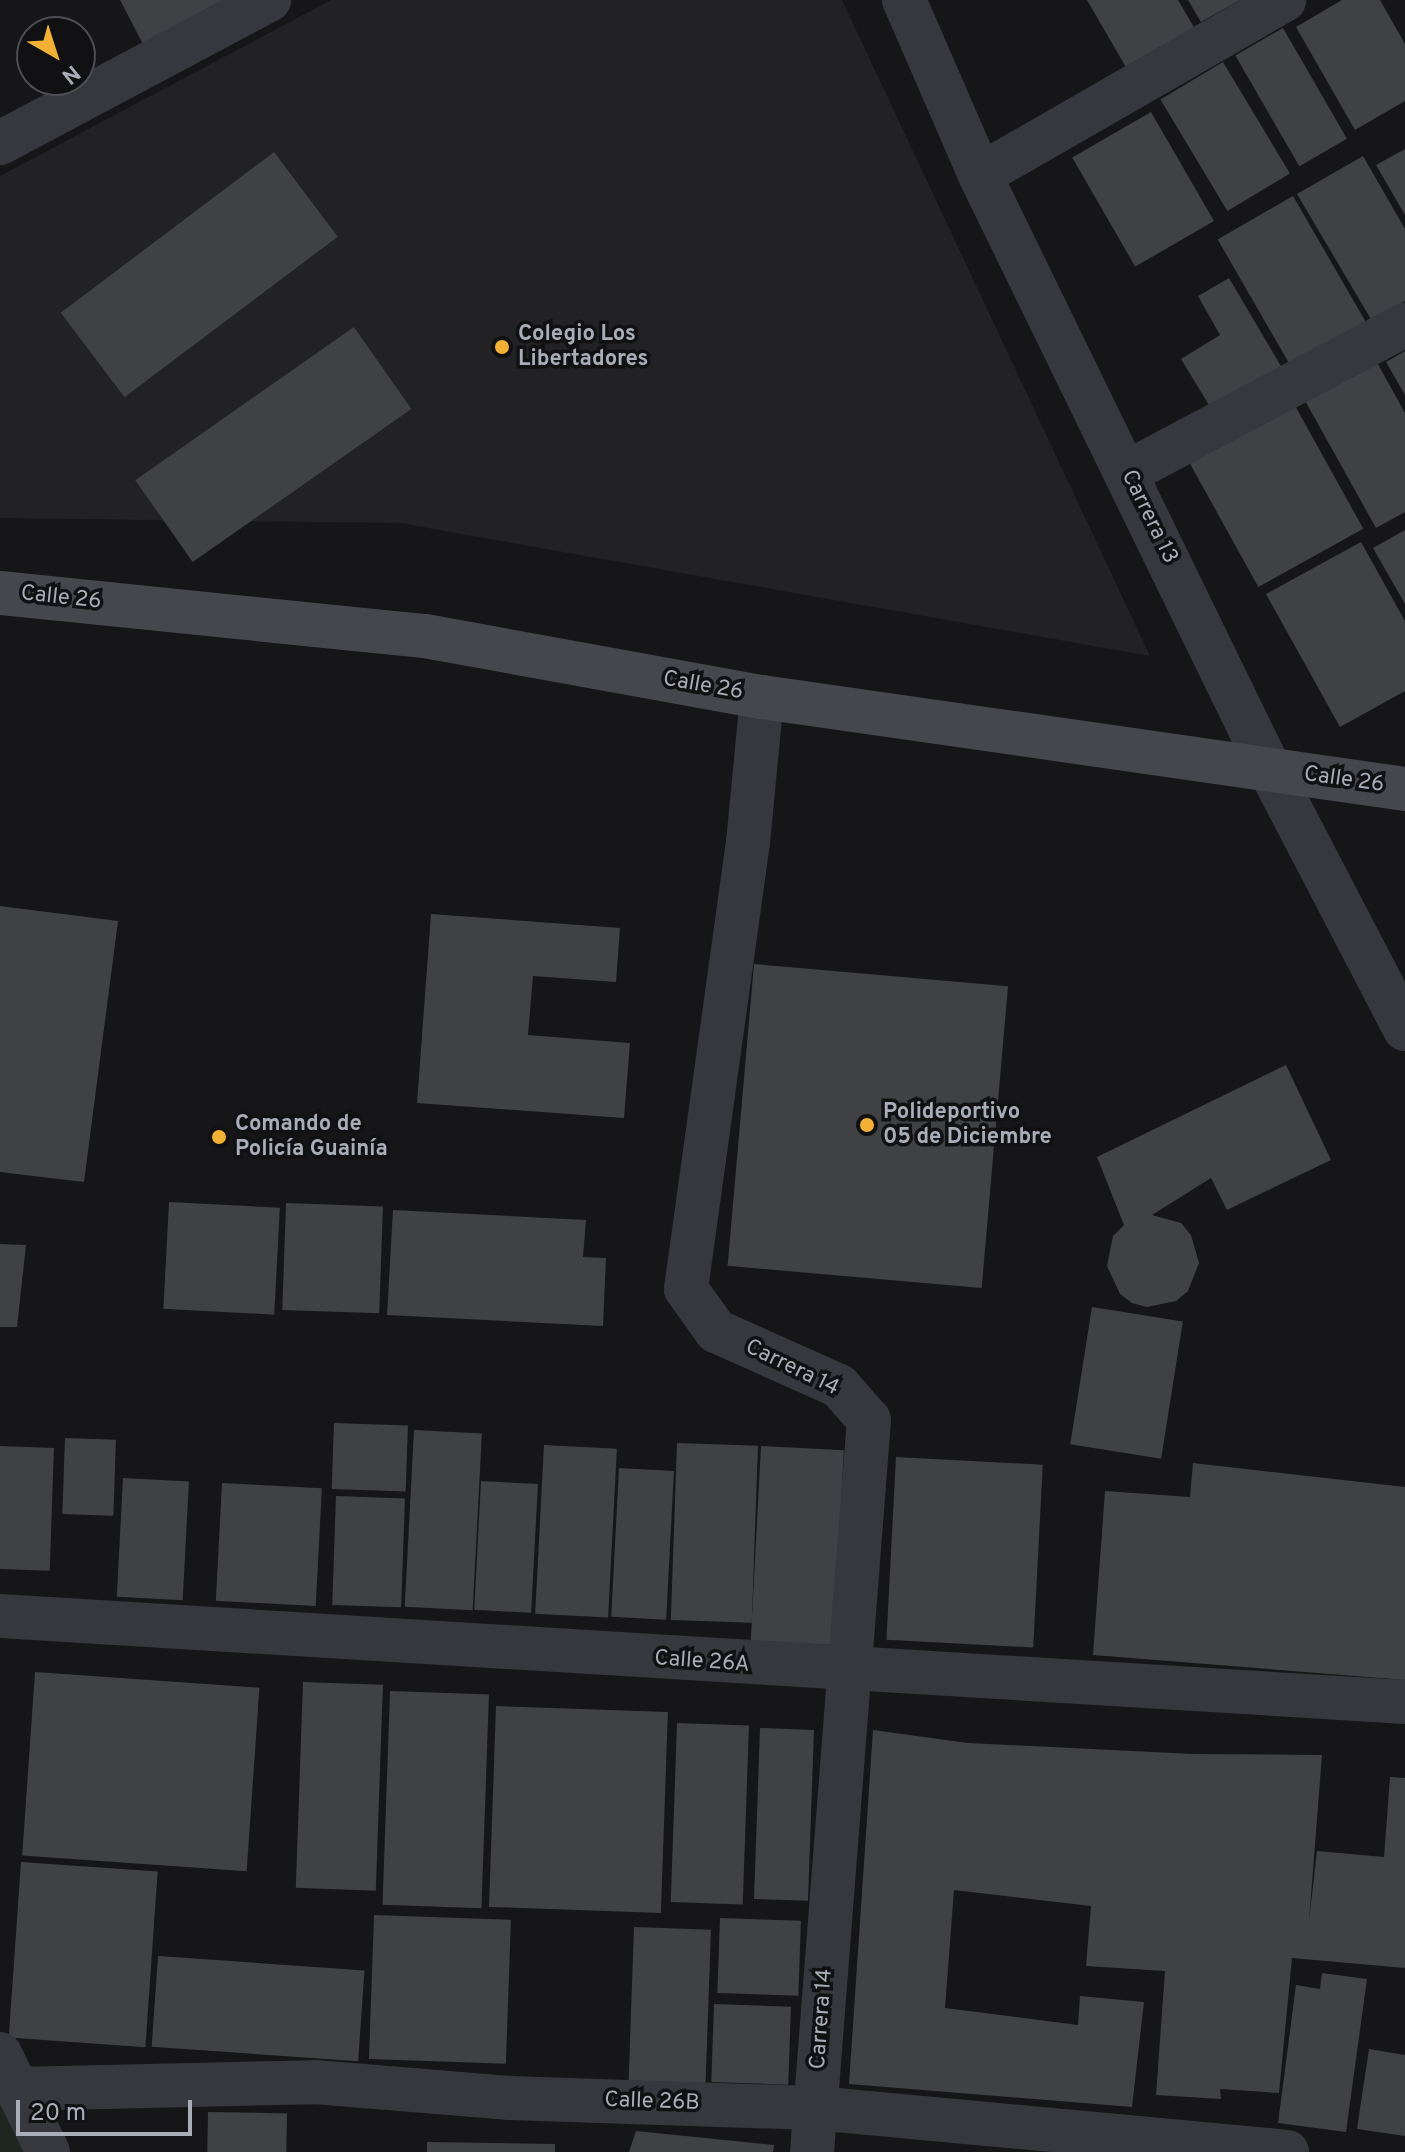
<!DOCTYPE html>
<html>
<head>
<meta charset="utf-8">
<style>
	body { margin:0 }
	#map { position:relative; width:1405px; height:2152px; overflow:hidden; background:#161618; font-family:Overpass,sans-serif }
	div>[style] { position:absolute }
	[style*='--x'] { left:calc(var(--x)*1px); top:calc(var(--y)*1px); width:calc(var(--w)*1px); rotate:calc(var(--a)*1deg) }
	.built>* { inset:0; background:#222225 }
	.green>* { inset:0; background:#1e261f }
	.building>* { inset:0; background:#404145; transform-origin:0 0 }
	.street>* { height:44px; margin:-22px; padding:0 22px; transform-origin:22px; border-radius:22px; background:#37383d }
	.secondary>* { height:44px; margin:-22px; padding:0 22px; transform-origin:22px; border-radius:22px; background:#45474d }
	.dots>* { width:22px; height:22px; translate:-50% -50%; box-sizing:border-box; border:4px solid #111113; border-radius:50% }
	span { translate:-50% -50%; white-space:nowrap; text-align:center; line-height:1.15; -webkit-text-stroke:7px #111113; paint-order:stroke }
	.poi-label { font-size:22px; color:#a8adb8; font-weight:700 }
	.left { translate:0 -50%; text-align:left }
	.street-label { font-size:22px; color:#a8adb8 }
	.north { position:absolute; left:16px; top:16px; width:80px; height:80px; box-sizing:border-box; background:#111113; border:2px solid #4d4f55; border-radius:50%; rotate:141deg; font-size:22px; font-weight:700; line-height:32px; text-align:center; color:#a8adb8 }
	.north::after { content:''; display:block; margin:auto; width:28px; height:36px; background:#f2b134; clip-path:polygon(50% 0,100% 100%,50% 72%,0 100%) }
	.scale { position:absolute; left:16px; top:2100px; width:176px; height:36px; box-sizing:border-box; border:4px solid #a8adb8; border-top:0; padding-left:10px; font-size:24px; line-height:28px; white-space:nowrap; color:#a8adb8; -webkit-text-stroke:6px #111113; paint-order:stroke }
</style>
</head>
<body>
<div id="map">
	<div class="built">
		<div style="clip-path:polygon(331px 0,842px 0,1150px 656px,400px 523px,0 518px,0 176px)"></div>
	</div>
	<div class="green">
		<div style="clip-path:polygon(0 2096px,29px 2152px,0 2152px)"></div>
	</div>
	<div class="building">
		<div style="clip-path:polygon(120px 0,230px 0,144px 46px)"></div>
		<div style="clip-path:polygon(1087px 0,1178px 0,1195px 29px,1127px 69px)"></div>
		<div style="clip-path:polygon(1188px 0,1240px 0,1201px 22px)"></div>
		<div style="clip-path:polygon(1342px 0,1380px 0,1405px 44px,1405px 101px,1355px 130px,1296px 27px)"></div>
		<div style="left:1283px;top:28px;width:128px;height:55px;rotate:60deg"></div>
		<div style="left:1223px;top:62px;width:130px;height:73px;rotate:59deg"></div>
		<div style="left:1151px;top:112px;width:126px;height:91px;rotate:60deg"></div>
		<div style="clip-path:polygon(1405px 149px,1405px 215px,1376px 165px)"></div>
		<div style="left:274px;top:152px;width:106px;height:267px;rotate:53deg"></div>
		<div style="clip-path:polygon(1363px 156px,1405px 229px,1405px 301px,1372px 321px,1297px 194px)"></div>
		<div style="left:1293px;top:196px;width:154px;height:87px;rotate:60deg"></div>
		<div style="clip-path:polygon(1229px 278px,1282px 368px,1212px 410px,1181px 359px,1220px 335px,1198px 296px)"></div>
		<div style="left:354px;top:327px;width:100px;height:267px;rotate:55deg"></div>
		<div style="clip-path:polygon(1405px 351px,1405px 395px,1386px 362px)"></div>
		<div style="clip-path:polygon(1374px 357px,1405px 413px,1405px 512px,1376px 528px,1303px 397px)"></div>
		<div style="left:1293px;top:402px;width:145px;height:120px;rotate:61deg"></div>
		<div style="clip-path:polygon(1405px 530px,1405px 604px,1373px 548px)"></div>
		<div style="clip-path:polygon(1361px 542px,1405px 621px,1405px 691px,1340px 727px,1266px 594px)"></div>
		<div style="clip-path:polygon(0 906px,118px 921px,84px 1182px,0 1172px)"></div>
		<div style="clip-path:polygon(431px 914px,620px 928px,616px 982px,533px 976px,528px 1035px,630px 1043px,624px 1118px,417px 1103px)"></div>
		<div style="left:754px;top:964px;width:255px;height:303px;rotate:5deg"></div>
		<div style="clip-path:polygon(1286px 1065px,1331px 1160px,1227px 1210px,1211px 1178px,1152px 1215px,1181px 1223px,1191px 1235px,1199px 1263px,1188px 1291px,1176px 1301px,1147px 1307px,1132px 1303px,1120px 1294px,1107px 1266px,1113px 1236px,1124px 1225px,1097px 1157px)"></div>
		<div style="left:169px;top:1202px;width:111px;height:107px;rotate:3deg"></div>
		<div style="left:286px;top:1203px;width:97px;height:107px;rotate:2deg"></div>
		<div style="clip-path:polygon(393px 1210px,586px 1220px,583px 1257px,606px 1258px,603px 1326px,387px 1315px)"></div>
		<div style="clip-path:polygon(0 1244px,26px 1245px,17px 1327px,0 1327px)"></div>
		<div style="left:1092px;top:1307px;width:92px;height:139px;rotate:9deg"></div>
		<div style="left:334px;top:1423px;width:74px;height:66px;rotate:2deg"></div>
		<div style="left:414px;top:1430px;width:68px;height:177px;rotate:3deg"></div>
		<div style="left:65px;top:1438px;width:51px;height:76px;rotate:2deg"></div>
		<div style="left:677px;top:1443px;width:81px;height:177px;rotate:2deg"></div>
		<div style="left:544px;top:1445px;width:73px;height:169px;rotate:3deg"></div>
		<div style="left:0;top:1446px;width:54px;height:123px;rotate:2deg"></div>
		<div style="left:761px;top:1446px;width:83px;height:195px;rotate:3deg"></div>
		<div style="left:896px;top:1457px;width:147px;height:183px;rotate:3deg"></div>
		<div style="clip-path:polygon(1193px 1463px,1405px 1487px,1405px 1680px,1093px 1655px,1105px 1491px,1190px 1497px)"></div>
		<div style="left:619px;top:1468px;width:55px;height:149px;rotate:3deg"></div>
		<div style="left:123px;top:1478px;width:66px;height:119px;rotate:3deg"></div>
		<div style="left:481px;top:1481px;width:57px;height:129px;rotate:3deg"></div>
		<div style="left:222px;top:1483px;width:100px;height:118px;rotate:3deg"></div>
		<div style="left:336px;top:1496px;width:69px;height:109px;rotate:2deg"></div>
		<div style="left:35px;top:1672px;width:225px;height:184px;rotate:4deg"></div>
		<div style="left:303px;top:1682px;width:80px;height:206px;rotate:2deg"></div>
		<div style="left:390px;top:1691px;width:99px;height:214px;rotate:2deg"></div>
		<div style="left:496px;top:1706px;width:172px;height:201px;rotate:2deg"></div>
		<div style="left:677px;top:1723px;width:72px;height:179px;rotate:2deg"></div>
		<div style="left:760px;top:1728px;width:54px;height:171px;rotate:2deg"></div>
		<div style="clip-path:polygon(873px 1730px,968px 1743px,1193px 1754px,1322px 1755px,1309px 1921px,1317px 1851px,1384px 1857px,1390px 1777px,1405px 1778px,1405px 1968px,1292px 1958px,1279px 2093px,1220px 2089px,1221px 2099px,1156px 2095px,1165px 1971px,1086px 1966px,1091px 1906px,954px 1890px,945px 2008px,1078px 2025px,1080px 1996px,1144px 2002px,1132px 2107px,849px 2084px)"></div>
		<div style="left:21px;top:1862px;width:137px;height:176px;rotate:4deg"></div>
		<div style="left:374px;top:1915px;width:137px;height:144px;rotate:2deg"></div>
		<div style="left:720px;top:1918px;width:81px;height:75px;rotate:2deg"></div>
		<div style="left:634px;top:1927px;width:77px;height:154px;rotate:2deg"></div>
		<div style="left:158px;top:1956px;width:207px;height:91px;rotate:4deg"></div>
		<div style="clip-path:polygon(1322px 1973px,1367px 1979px,1346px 2132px,1278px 2123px,1296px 1985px,1320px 1989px)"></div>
		<div style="left:714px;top:2004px;width:77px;height:78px;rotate:2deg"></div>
		<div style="clip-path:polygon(1369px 2049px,1405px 2055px,1405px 2136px,1357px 2129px)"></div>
		<div style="left:208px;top:2112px;width:79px;height:40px;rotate:1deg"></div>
		<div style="clip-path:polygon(636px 2131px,774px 2145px,773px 2152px,629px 2152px)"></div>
		<div style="clip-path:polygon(427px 2142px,555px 2144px,555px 2152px,427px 2152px)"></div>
	</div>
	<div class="street">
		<div style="--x:904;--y:0;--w:191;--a:66.5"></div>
		<div style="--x:980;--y:175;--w:662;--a:64.02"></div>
		<div style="--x:1270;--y:770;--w:292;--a:62.5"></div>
		<div style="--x:0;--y:143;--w:305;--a:-28"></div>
		<div style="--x:980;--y:175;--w:351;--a:-29.9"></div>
		<div style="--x:1128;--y:472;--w:314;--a:-28"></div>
		<div style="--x:762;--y:697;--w:146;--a:95.5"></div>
		<div style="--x:748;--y:842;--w:451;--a:97.9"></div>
		<div style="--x:686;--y:1289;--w:52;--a:54.5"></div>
		<div style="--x:716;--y:1331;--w:135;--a:24.1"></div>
		<div style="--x:839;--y:1386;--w:45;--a:48.6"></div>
		<div style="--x:869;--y:1420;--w:734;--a:94.45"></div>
		<div style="--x:0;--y:1616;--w:1408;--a:3.5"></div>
		<div style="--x:0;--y:2054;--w:109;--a:63.9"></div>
		<div style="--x:16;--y:2089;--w:299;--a:-1.3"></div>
		<div style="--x:315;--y:2082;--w:196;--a:4.7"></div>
		<div style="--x:510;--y:2098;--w:305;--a:1.9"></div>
		<div style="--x:815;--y:2108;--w:474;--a:5.3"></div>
	</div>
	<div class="secondary">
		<div style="--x:0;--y:593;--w:427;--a:5.8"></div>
		<div style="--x:425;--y:636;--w:342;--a:10.3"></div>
		<div style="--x:762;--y:697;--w:650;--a:8.14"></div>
	</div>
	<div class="dots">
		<div style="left:502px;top:347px;background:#f2b134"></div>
		<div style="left:867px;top:1125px;background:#f2b134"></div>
		<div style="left:219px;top:1137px;background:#f2b134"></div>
	</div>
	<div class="poi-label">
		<span class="left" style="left:518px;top:347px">Colegio Los<br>Libertadores</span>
		<span class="left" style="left:883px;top:1125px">Polideportivo<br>05 de Diciembre</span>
		<span class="left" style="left:235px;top:1137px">Comando de<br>Policía Guainía</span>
	</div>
	<div class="street-label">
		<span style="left:1149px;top:517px;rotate:64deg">Carrera 13</span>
		<span style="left:61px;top:598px;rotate:6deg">Calle 26</span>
		<span style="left:703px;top:686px;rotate:10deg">Calle 26</span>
		<span style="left:1344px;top:780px;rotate:8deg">Calle 26</span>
		<span style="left:792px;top:1368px;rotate:26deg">Carrera 14</span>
		<span style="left:702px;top:1662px;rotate:4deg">Calle 26A</span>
		<span style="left:822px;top:2019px;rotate:-86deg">Carrera 14</span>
		<span style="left:652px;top:2102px;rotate:2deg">Calle 26B</span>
	</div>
	<div class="north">N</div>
	<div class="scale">20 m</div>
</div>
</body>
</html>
